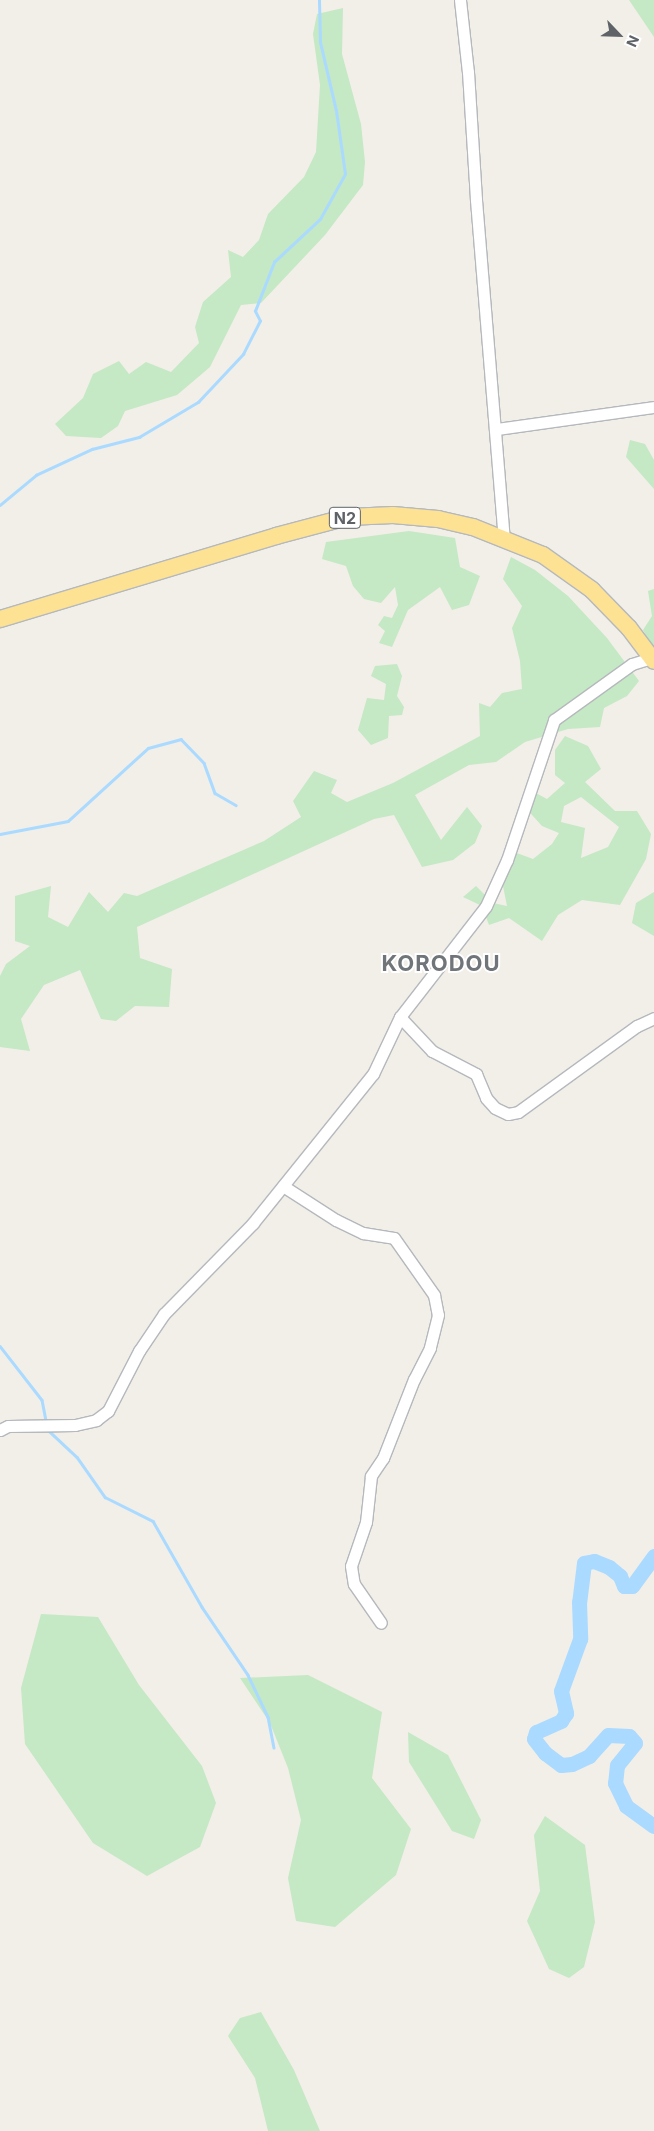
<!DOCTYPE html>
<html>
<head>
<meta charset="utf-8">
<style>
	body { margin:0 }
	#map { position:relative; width:654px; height:2131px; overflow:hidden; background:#f1efe8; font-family:Inter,sans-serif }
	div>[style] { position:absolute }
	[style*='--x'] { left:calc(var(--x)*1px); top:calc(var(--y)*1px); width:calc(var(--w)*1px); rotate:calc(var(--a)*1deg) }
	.green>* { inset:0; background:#c5e8c5 }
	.stream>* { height:2.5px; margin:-1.25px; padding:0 1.25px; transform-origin:1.25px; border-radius:1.25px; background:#aadaff }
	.river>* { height:15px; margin:-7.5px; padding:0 7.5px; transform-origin:7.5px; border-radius:7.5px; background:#aadaff }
	.roads { filter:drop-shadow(1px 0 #b5b8bc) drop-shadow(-1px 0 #b5b8bc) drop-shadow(0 1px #b5b8bc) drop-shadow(0 -1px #b5b8bc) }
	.minor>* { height:11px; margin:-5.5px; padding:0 5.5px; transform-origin:5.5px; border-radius:5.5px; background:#fff }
	.highway>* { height:16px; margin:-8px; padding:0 8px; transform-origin:8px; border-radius:8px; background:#fde293 }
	span { translate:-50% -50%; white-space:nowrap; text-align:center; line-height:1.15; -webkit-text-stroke:4px #fff; paint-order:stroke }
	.shield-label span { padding:1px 4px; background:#fff; border:1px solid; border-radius:4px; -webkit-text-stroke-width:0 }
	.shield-label { font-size:16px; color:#5f6368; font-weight:700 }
	.district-label { font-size:22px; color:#70757a; font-weight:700; letter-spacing:1px }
	.north { position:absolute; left:594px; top:10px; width:50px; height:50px; -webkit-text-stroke:4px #fff; paint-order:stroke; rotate:114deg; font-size:14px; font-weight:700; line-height:20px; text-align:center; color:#5f6368 }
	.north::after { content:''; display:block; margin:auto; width:18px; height:22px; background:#5f6368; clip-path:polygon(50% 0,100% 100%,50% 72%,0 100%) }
</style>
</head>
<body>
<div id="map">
	<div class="green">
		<div style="clip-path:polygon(629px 0,654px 0,654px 37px)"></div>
		<div style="clip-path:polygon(343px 8px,342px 54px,361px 124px,365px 162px,363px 185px,325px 235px,261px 303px,241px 305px,210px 367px,177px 395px,125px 411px,118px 426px,101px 438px,66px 436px,55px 424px,83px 398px,93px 374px,119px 361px,129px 374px,146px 362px,171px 372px,199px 343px,195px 327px,203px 302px,231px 277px,228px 250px,243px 257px,259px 240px,268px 214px,304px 177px,316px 152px,320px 85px,313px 34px,317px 14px)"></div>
		<div style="clip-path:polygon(630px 440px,645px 444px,654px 460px,654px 489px,626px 457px)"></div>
		<div style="clip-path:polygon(409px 531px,455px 538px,460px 567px,480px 576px,469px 605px,452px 610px,440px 587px,408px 610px,392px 647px,379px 643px,385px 631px,378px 625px,384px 616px,392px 618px,398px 605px,395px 587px,381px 603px,364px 599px,353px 586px,346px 566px,322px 559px,326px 542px)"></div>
		<div style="clip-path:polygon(511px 557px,535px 570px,568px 596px,607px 638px,639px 681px,627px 696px,604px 708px,600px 727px,568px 729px,525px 742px,496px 762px,469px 765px,415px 795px,441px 840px,467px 807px,482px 826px,475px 843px,453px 860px,422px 867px,394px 815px,374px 819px,137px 927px,140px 958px,172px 969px,169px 1007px,135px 1006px,116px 1021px,101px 1019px,80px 970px,44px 985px,21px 1019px,30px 1051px,0 1047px,0 976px,6px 964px,30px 946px,15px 941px,15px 896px,51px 886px,48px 917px,68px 927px,89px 892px,108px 912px,124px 893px,137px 896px,264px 841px,301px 817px,293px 801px,314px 771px,337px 780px,331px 793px,347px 802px,393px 783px,480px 736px,479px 703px,490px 707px,502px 693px,522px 689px,520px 661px,512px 628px,522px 606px,503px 579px)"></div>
		<div style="clip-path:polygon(654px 589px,654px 651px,643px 630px,652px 616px,648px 591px)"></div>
		<div style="clip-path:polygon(397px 664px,402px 676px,397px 696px,404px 707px,402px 715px,389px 716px,388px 738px,371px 745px,358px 730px,367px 698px,384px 700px,386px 684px,371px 676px,375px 666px)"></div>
		<div style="clip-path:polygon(evenodd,565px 736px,588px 746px,601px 769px,585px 782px,615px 811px,637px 811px,651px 834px,646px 859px,620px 905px,582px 900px,558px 915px,542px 941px,509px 918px,489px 925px,482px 906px,463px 897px,476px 886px,493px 903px,507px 906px,503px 886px,507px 860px,514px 852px,533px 859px,552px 844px,559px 833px,542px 826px,524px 806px,534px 792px,547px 799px,565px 783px,555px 775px,555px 750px,565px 736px,581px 797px,619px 827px,608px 847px,581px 858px,585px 828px,561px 822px,564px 806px,581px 797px)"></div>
		<div style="clip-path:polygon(654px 892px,654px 936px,632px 923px,636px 903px)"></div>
		<div style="clip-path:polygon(41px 1614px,98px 1617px,139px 1685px,202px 1766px,216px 1803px,200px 1847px,147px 1876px,93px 1843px,25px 1744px,21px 1688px)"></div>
		<div style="clip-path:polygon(308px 1675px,382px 1712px,372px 1778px,411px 1829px,396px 1875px,335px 1927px,296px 1921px,288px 1878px,301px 1820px,288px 1768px,270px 1723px,240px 1678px)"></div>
		<div style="clip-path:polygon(408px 1732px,448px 1755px,481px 1820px,474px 1839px,452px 1831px,409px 1762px)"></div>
		<div style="clip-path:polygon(545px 1816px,585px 1845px,595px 1922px,584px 1967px,569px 1978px,549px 1969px,527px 1921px,540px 1891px,534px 1835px)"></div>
		<div style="clip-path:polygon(261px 2012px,294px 2070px,320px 2131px,268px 2131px,255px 2078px,228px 2036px,240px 2018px)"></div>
	</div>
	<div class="stream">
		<div style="--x:0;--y:505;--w:47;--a:-39.8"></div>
		<div style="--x:36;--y:475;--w:62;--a:-24.9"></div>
		<div style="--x:92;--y:449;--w:49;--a:-14.3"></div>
		<div style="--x:139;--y:437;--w:69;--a:-30.7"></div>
		<div style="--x:198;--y:402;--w:66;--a:-46.8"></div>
		<div style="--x:243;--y:354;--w:37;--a:-63"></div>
		<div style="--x:260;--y:321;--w:11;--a:-117"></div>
		<div style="--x:255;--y:311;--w:53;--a:-68.8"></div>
		<div style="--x:274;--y:262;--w:63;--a:-43.1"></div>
		<div style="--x:320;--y:219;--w:51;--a:-60.9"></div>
		<div style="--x:345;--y:174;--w:64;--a:-98.1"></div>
		<div style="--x:336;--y:111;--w:71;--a:-103.1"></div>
		<div style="--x:320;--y:42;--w:42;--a:-91.4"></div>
		<div style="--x:0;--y:834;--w:69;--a:-10.8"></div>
		<div style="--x:68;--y:821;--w:108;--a:-42.4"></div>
		<div style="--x:148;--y:748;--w:34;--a:-15"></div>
		<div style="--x:181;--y:739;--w:33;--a:46"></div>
		<div style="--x:204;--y:763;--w:32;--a:70"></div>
		<div style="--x:215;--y:793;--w:24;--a:30"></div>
		<div style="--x:0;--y:1346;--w:68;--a:52.1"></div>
		<div style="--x:42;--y:1400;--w:21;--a:79"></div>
		<div style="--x:48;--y:1430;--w:40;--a:43"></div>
		<div style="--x:77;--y:1457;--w:49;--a:55"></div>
		<div style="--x:105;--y:1497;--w:54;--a:26.6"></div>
		<div style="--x:153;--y:1521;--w:99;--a:60.3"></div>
		<div style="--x:202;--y:1607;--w:82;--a:55.9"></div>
		<div style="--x:248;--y:1675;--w:47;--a:64.5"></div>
		<div style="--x:268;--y:1717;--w:31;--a:79"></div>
	</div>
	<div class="river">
		<div style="--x:654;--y:1556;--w:37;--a:126"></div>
		<div style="--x:632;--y:1586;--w:8;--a:180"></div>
		<div style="--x:624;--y:1586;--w:11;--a:-112"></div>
		<div style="--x:620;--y:1576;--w:14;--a:-141"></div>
		<div style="--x:609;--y:1567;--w:16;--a:-158"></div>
		<div style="--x:594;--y:1561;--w:10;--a:169"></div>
		<div style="--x:584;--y:1563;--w:39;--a:97"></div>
		<div style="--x:579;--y:1602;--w:37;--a:88"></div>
		<div style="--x:580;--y:1639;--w:55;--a:110.1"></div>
		<div style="--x:561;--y:1691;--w:23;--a:77"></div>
		<div style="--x:566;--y:1713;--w:9;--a:122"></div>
		<div style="--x:561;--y:1721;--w:27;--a:156"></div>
		<div style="--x:536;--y:1732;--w:7;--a:106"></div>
		<div style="--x:534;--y:1739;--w:18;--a:52"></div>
		<div style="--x:545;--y:1753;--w:20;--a:37"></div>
		<div style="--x:561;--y:1765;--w:11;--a:-5"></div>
		<div style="--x:572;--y:1764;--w:19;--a:-25"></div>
		<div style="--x:589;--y:1756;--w:28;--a:-48"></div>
		<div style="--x:608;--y:1735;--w:21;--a:3"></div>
		<div style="--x:629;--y:1736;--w:9;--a:49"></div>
		<div style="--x:635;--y:1743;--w:28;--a:129"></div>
		<div style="--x:617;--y:1765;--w:18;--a:96"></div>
		<div style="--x:615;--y:1783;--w:25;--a:64"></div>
		<div style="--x:626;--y:1806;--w:34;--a:36"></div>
	</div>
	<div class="roads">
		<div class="minor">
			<div style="--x:460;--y:0;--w:72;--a:83.7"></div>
			<div style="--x:468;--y:72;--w:128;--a:86.4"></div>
			<div style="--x:476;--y:200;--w:339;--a:85.3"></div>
			<div style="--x:497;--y:429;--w:159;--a:-8"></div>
			<div style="--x:400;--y:1017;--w:47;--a:46.7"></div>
			<div style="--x:432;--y:1051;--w:50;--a:27.6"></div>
			<div style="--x:476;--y:1074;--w:26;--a:67"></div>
			<div style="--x:486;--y:1098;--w:13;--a:48"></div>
			<div style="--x:495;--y:1108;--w:14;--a:25"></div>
			<div style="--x:508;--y:1114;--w:10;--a:-11"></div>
			<div style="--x:518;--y:1112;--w:147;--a:-35.9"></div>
			<div style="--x:637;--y:1026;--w:19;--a:-25"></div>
			<div style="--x:283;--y:1186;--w:63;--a:32.7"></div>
			<div style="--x:336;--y:1220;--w:30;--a:26"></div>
			<div style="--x:363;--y:1233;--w:31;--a:9"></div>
			<div style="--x:394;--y:1238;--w:70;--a:54.9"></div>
			<div style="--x:434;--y:1295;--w:20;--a:79"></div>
			<div style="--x:438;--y:1315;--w:34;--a:104"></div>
			<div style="--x:430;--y:1348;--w:35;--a:117"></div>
			<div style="--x:414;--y:1379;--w:85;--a:111.4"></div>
			<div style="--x:383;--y:1458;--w:22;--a:124"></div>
			<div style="--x:371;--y:1476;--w:46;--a:96.2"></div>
			<div style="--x:366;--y:1522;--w:46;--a:108.8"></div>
			<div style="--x:351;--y:1566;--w:18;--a:81"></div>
			<div style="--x:354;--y:1584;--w:47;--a:55.3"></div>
			<div style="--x:0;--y:1430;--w:9;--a:-27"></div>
			<div style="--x:8;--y:1426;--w:67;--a:-0.9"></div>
			<div style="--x:75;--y:1425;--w:22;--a:-13"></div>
			<div style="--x:96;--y:1420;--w:15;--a:-37"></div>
			<div style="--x:108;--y:1411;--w:68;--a:-62.7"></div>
			<div style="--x:139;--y:1351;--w:45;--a:-56"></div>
			<div style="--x:164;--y:1314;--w:127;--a:-45.6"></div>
			<div style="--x:253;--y:1223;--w:191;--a:-51.2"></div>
			<div style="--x:373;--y:1074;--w:63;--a:-64.7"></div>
			<div style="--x:400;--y:1017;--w:140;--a:-52.2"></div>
			<div style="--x:486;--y:906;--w:51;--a:-65.5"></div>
			<div style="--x:507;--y:860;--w:148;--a:-71.4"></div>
			<div style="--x:554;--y:720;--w:96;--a:-35.7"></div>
			<div style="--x:632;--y:664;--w:21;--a:-17"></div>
		</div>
		<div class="highway">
			<div style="--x:0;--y:619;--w:288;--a:-16.7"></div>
			<div style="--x:276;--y:536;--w:74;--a:-14.8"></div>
			<div style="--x:348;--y:517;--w:45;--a:-2.5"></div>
			<div style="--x:393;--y:515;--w:45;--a:5.1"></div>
			<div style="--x:438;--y:519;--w:36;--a:13"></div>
			<div style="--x:473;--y:527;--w:75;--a:21.8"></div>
			<div style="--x:543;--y:555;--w:60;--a:35.5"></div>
			<div style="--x:592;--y:590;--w:53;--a:45.8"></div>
			<div style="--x:629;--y:628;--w:41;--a:52.9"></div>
		</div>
	</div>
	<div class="shield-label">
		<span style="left:345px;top:518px">N2</span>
	</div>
	<div class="district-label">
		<span style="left:441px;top:964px">KORODOU</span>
	</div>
	<div class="north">N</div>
</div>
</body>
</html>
